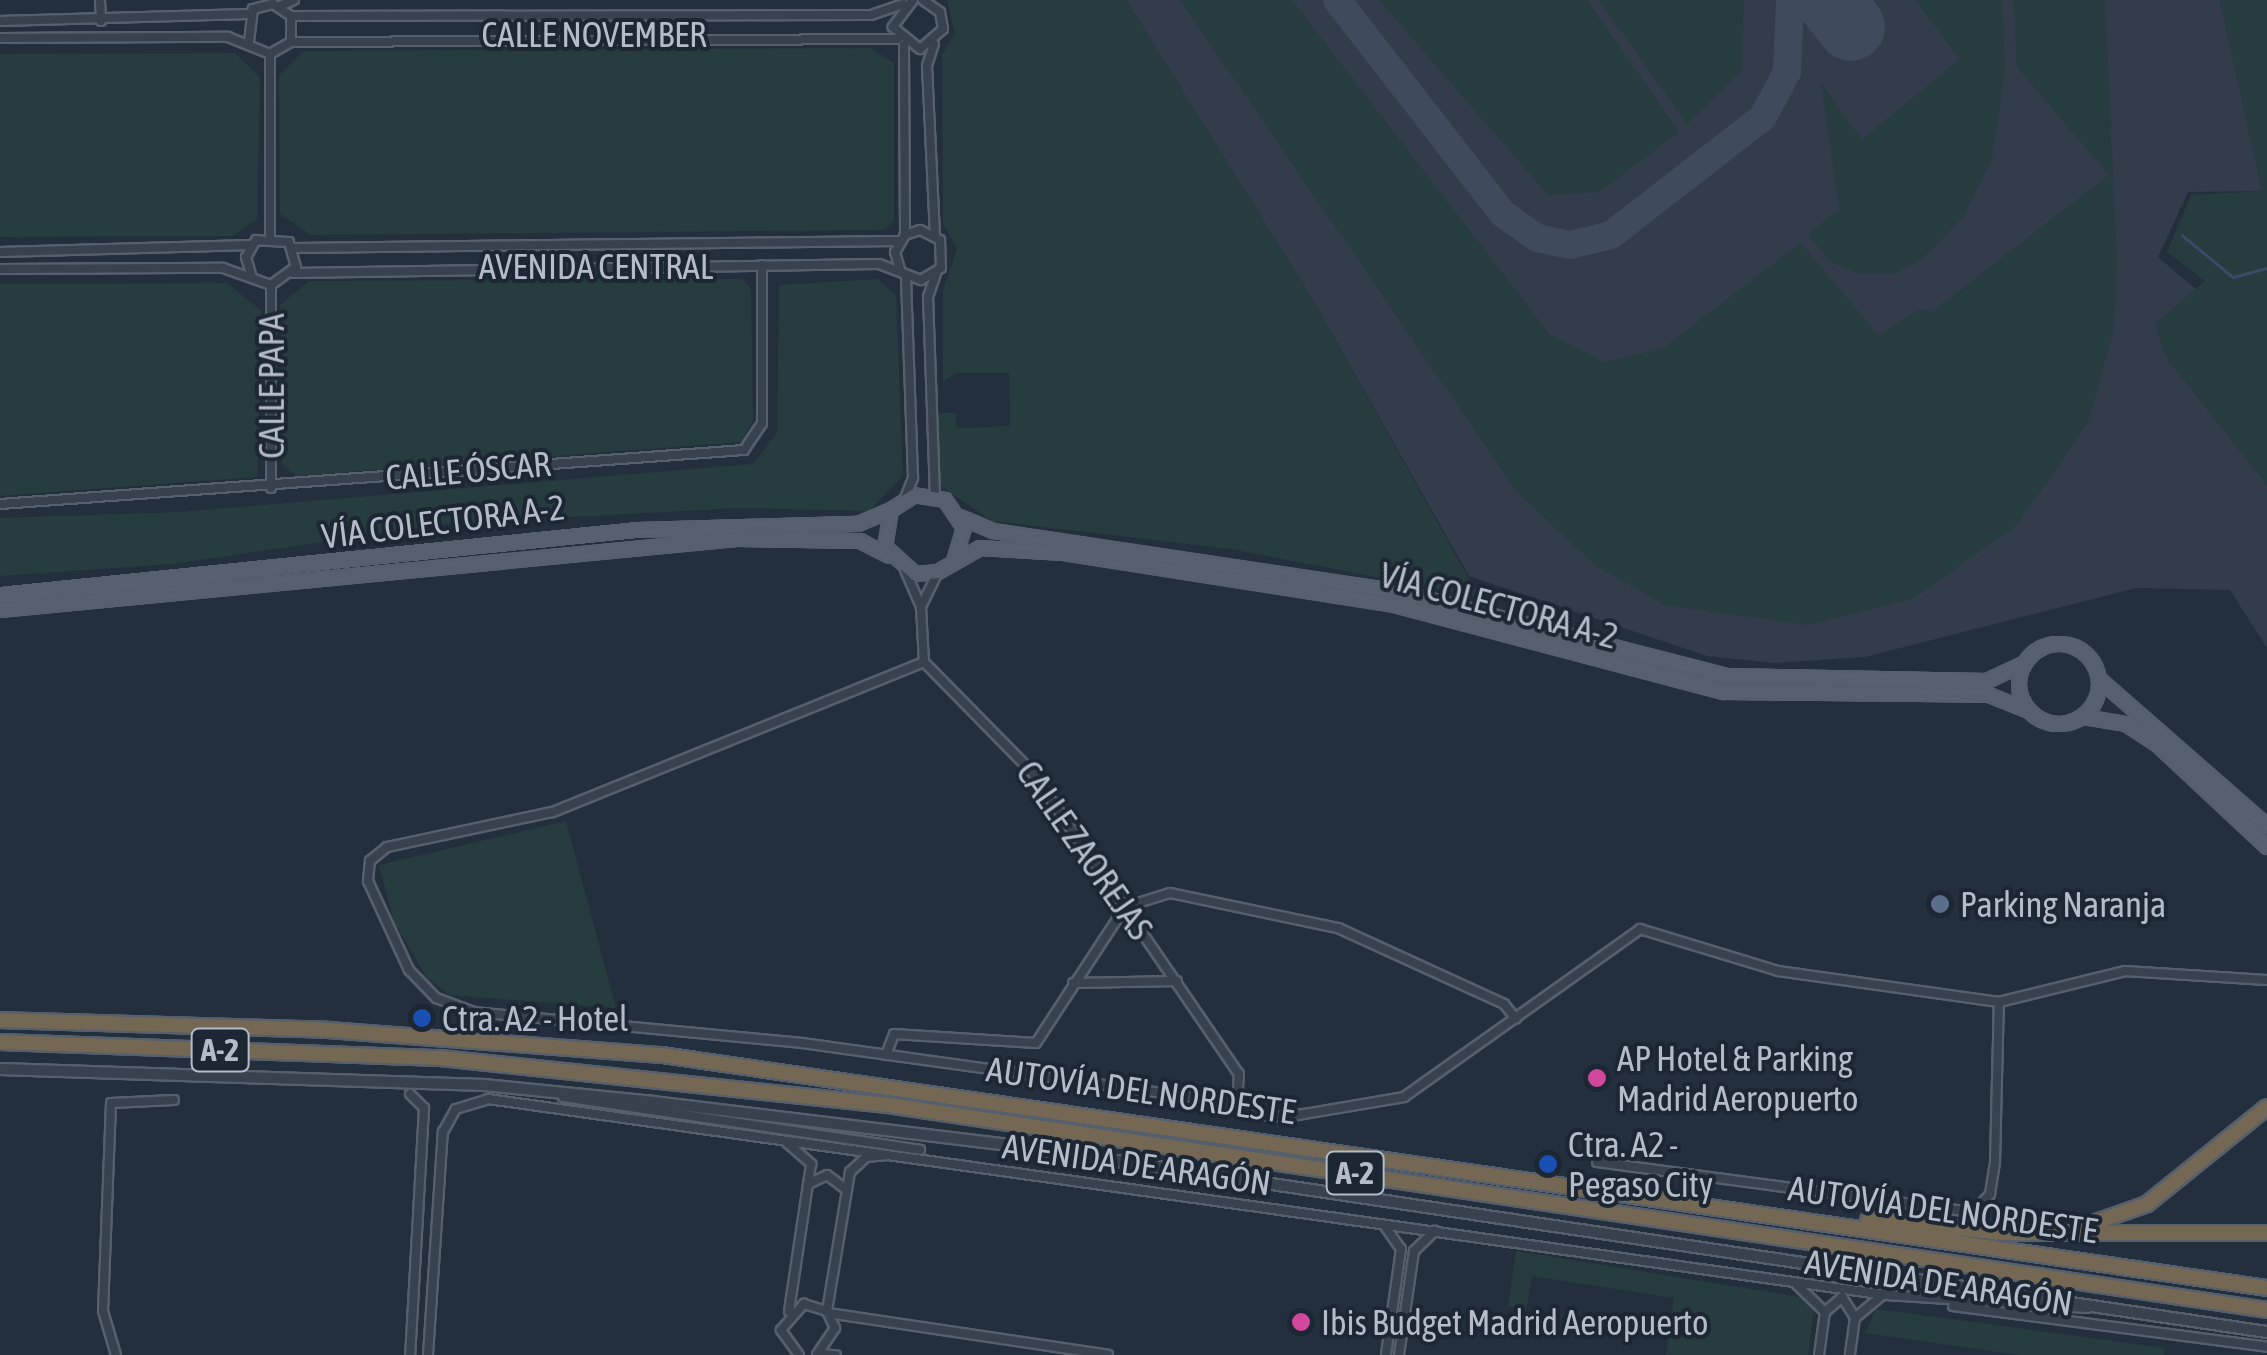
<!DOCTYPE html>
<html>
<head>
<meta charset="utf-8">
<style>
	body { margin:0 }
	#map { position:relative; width:2267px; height:1355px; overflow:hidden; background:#242f3e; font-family:"Asap Condensed",sans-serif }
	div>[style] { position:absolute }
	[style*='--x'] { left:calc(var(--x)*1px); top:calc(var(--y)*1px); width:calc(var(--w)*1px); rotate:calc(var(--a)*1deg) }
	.airport>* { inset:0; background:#323c4b }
	.green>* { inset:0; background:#263c3f }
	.stream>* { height:2.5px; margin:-1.25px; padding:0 1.25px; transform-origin:1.25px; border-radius:1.25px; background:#394c67 }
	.taxiway>* { height:28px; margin:-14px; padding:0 14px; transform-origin:14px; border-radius:14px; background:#3f4a5a }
	.runway>* { height:68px; margin:-34px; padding:0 34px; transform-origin:34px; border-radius:34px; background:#3f4a5a }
	.roads { filter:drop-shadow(2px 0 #565f6c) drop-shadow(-2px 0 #565f6c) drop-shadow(0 2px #565f6c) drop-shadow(0 -2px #565f6c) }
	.minor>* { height:8px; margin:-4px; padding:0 4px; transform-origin:4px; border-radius:4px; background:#38414e }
	.tertiary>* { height:10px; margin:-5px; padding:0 5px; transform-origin:5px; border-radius:5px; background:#38414e }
	.primary>* { height:12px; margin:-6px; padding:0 6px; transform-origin:6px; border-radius:6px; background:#56606e }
	.primary>.ring { margin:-6px; padding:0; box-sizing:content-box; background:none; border:12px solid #56606e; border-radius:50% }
	.motorway>* { height:14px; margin:-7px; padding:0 7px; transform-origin:7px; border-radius:7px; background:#746855 }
	.dots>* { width:28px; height:28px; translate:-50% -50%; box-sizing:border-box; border:5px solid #1d2633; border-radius:50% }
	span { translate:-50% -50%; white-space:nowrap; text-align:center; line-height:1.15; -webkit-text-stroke:8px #1d2633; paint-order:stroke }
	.shield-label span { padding:2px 8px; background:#1d2633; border:2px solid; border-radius:8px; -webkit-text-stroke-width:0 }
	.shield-label { font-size:32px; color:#b4bcc9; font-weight:700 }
	.street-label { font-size:35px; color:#b4bcc9 }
	.poi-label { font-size:35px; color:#b4bcc9 }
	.left { translate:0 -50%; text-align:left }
</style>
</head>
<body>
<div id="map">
	<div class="airport">
		<div style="clip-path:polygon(1126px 0,2220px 0,2262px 191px,2188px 192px,2158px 257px,2197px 290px,2155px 324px,2167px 358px,2267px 485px,2267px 648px,2230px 590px,2136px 588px,1865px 657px,1773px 663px,1707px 656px,1469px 576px,1313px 300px)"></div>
	</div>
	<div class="green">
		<div style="clip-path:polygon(947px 0,1126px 0,1313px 300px,1479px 597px,1231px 549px,992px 521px,941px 486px,937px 413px,956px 413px,957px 428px,1010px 426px,1009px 373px,956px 373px,943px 382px,943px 290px,957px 249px,943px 223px,942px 55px,955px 33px)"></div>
		<div style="clip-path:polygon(1180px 0,1292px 0,1550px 335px,1604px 362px,1662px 349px,1801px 243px,1878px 335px,1921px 309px,1932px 312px,2109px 175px,2017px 67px,2013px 0,2105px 0,2117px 262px,2114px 330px,2088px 422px,2018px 524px,1914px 598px,1808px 625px,1665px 605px,1595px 565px,1517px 492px)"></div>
		<div style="clip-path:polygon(1379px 0,1587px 0,1679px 132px,1599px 192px,1548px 195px)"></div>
		<div style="clip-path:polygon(1599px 0,1744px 0,1742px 70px,1687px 124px)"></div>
		<div style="clip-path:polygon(1915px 0,2002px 0,2005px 71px,1992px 159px,1963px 217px,1924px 258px,1896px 273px,1860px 274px,1831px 262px,1808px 235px,1839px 209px,1821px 83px,1862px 140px,1960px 59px)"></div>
		<div style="clip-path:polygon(2220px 0,2267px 0,2267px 485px,2167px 358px,2155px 324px,2205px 281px,2167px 252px,2191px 195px,2262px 191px)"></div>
		<div style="clip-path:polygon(871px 48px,894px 63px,894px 221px,885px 230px,311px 235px,280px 214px,279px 76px,304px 51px)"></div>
		<div style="clip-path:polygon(235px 53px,260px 77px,257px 219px,233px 236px,0 237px,0 54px)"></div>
		<div style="clip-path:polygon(743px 279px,751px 289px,753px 420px,741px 442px,297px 476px,282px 464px,280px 305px,309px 281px)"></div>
		<div style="clip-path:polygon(878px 279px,896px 296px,903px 476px,869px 511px,738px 508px,446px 524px,172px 564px,0 576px,0 518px,179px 512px,753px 464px,777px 433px,779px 285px)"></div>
		<div style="clip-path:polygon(227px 283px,262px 311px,257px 477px,0 496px,0 284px)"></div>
		<div style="clip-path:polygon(566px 821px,616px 1008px,449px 995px,427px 978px,394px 922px,379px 865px)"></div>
		<div style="clip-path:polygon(1516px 1251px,1806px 1298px,1814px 1309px,1808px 1355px,1666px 1355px,1674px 1298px,1532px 1276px,1526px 1310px,1508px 1307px)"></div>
		<div style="clip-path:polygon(1876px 1309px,2165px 1348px,2164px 1355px,2019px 1355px,1865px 1333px)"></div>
	</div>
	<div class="stream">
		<div style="--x:2182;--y:235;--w:66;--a:39.5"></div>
		<div style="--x:2233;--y:277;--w:35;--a:-15"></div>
	</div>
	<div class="taxiway">
		<div style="--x:1337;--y:0;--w:269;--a:52.2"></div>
		<div style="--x:1502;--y:213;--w:43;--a:35.5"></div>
		<div style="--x:1537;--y:238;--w:34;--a:12"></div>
		<div style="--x:1570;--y:245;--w:42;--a:-13.7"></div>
		<div style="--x:1611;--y:235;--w:192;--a:-37.8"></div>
		<div style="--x:1763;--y:117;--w:51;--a:-61.9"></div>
		<div style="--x:1787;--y:72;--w:72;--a:-87.6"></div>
	</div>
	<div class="runway">
		<div style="--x:1830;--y:0;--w:34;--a:52"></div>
	</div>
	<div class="roads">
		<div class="minor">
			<div style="--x:100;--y:0;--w:21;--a:87"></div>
			<div style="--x:913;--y:0;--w:34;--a:127"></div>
			<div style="--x:893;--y:27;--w:35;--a:39"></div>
			<div style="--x:920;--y:49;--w:30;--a:-41"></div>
			<div style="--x:943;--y:29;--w:17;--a:-100"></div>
			<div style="--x:940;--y:12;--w:21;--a:-145"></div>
			<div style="--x:280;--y:6;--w:15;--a:-23"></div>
			<div style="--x:291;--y:16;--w:580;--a:-0.1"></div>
			<div style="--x:871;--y:15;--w:34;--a:-19"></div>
			<div style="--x:0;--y:21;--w:248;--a:-1.6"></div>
			<div style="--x:0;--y:38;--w:228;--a:-0.3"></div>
			<div style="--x:228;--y:37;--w:45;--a:22"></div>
			<div style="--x:270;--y:54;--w:24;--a:-30"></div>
			<div style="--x:291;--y:42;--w:26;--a:-90"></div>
			<div style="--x:291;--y:16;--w:22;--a:-146"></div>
			<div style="--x:273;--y:4;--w:21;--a:166"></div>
			<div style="--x:253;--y:9;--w:34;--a:97"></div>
			<div style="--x:291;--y:42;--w:607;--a:-0.28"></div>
			<div style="--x:934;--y:44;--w:23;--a:108"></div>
			<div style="--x:927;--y:66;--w:168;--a:87.3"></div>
			<div style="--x:904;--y:45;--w:189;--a:89.7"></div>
			<div style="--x:270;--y:54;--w:181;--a:90"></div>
			<div style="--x:294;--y:248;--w:604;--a:-0.66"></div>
			<div style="--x:0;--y:252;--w:251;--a:-1.6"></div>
			<div style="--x:0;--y:269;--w:223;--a:-0.3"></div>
			<div style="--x:223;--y:268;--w:51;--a:19.5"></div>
			<div style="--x:271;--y:285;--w:31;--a:-36"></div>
			<div style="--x:296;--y:267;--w:26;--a:-106"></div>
			<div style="--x:289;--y:242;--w:33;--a:-177"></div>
			<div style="--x:256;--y:240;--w:20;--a:120"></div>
			<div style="--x:246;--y:257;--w:19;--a:74"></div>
			<div style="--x:293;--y:273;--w:586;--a:-0.88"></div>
			<div style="--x:879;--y:264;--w:45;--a:20.9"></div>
			<div style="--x:921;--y:280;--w:23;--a:-31"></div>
			<div style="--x:941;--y:268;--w:28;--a:-92"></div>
			<div style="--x:940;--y:240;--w:22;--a:-153"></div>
			<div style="--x:920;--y:230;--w:16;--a:162"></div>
			<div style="--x:905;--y:235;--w:20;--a:120"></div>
			<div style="--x:895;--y:252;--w:19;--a:74"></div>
			<div style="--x:271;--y:488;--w:203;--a:-90"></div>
			<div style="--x:935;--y:496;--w:199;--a:-92"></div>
			<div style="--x:928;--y:297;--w:24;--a:-71"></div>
			<div style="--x:905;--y:498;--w:22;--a:-68"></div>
			<div style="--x:913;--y:478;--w:202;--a:-92"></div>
			<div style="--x:0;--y:504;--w:746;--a:-4.15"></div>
			<div style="--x:744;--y:450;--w:32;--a:-56"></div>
			<div style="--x:762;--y:423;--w:158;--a:-90"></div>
			<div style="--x:905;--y:570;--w:40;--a:66.6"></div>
			<div style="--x:937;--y:574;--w:37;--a:116"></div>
			<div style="--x:921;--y:607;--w:55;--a:86.9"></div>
			<div style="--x:924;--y:662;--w:154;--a:45.5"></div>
			<div style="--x:1032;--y:772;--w:366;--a:55.6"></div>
			<div style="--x:1239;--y:1074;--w:29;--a:94"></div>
			<div style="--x:924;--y:662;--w:401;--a:158"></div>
			<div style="--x:552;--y:812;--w:169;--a:168"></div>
			<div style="--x:387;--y:847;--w:22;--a:141"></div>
			<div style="--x:370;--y:861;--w:20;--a:96"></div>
			<div style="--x:368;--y:881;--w:98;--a:65.3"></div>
			<div style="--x:409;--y:970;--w:39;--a:46"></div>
			<div style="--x:436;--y:998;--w:40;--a:20.2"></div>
			<div style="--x:474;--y:1012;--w:329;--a:5.4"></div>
			<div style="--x:802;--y:1043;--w:439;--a:7.9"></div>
			<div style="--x:1073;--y:983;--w:104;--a:-1.1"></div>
			<div style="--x:886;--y:1055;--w:22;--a:-69"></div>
			<div style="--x:894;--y:1034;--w:142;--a:3.6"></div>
			<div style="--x:1036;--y:1043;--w:163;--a:-56.8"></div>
			<div style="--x:1125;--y:907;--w:47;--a:-17.3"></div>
			<div style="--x:1170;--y:893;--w:172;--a:11.8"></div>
			<div style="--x:1338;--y:928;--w:183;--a:24.6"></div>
			<div style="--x:1504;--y:1004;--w:19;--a:51"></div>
			<div style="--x:410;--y:1094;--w:20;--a:45"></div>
			<div style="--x:424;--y:1108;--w:247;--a:93.2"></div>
			<div style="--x:563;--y:1097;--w:361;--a:8.4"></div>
			<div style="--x:1237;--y:1103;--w:14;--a:51"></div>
			<div style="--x:1246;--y:1114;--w:40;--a:4.3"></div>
			<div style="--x:1286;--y:1117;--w:120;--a:-9.6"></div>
			<div style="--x:1404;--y:1097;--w:290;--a:-35.4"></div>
			<div style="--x:1640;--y:929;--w:144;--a:16.9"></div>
			<div style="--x:1778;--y:971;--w:223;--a:8"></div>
			<div style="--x:1999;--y:1002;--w:130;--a:-13.8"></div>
			<div style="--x:2125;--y:971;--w:142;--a:3.6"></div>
			<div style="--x:785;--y:1141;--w:35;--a:41"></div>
			<div style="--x:811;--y:1164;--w:149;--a:98.5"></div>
			<div style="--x:1597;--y:1162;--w:380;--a:7.6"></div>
			<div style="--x:1974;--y:1212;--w:24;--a:-48"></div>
			<div style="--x:1990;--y:1194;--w:33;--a:-81"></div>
			<div style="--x:1995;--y:1161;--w:159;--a:-88.6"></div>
			<div style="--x:808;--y:1184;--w:21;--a:-25"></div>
			<div style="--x:827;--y:1175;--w:25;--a:37"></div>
			<div style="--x:1384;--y:1225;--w:29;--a:55"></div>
			<div style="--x:1401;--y:1249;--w:107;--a:98.1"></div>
			<div style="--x:1797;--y:1285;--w:39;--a:44"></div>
			<div style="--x:1953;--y:1306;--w:317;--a:7.4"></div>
			<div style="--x:827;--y:1311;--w:141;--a:-80.6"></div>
			<div style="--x:850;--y:1172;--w:22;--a:-43"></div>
			<div style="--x:866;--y:1157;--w:22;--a:-5"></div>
			<div style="--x:828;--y:1313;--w:283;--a:8.5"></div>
			<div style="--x:1855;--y:1318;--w:34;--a:-40"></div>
			<div style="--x:820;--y:1354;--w:16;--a:4"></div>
			<div style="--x:116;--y:1355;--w:46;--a:-106.5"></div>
			<div style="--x:103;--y:1311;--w:208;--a:-87.8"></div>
			<div style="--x:111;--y:1103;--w:63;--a:-2.7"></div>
			<div style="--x:428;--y:1355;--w:224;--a:-86.2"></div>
			<div style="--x:443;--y:1132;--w:26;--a:-61"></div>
			<div style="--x:456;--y:1109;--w:34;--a:-17"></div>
			<div style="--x:488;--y:1099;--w:1412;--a:7.98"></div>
			<div style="--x:1886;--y:1295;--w:202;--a:3.7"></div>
			<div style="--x:799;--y:1355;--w:31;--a:-126"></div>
			<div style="--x:781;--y:1330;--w:35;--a:-49"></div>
			<div style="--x:804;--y:1304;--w:24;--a:17"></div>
			<div style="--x:827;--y:1311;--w:19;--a:65"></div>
			<div style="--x:835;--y:1328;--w:32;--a:124"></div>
			<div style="--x:1399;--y:1355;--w:105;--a:-81.8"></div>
			<div style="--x:1414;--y:1251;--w:29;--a:-44"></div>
			<div style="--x:1819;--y:1355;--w:43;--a:-82.1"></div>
			<div style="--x:1825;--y:1312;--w:23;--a:-41"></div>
			<div style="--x:1842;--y:1297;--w:25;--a:58"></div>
			<div style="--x:1855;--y:1318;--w:37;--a:98"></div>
		</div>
		<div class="tertiary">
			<div style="--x:0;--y:1069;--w:484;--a:1.9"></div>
			<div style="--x:484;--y:1085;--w:171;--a:5.7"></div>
			<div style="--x:654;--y:1102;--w:365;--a:6.9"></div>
			<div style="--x:1016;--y:1146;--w:1265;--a:8.46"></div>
		</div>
		<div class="primary">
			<div style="--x:960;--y:517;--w:36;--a:23"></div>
			<div style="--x:993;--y:531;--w:407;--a:8.5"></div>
			<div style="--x:1396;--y:591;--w:341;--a:14.4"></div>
			<div style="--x:1726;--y:676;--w:261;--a:1.1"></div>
			<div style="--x:1987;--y:681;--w:42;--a:-25.3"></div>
			<div style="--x:954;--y:561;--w:34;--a:-73"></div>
			<div style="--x:964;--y:528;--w:34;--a:-124"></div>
			<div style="--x:945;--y:500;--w:30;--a:-171"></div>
			<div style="--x:915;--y:495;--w:28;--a:148"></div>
			<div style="--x:891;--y:510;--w:37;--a:99"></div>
			<div style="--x:885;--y:547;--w:40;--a:42"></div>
			<div style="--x:915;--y:574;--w:23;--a:-5"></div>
			<div style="--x:938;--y:572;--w:48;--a:-29.7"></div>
			<div style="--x:980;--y:548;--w:83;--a:3.4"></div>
			<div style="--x:1063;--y:553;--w:335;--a:8.9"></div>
			<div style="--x:1394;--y:605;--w:341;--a:14.8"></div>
			<div style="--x:1724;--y:692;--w:265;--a:0.6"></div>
			<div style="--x:1989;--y:695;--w:43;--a:21.8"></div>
			<div style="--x:0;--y:595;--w:640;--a:-5.83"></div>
			<div style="--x:637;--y:530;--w:221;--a:-1.6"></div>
			<div style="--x:858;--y:524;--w:34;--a:-23"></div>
			<div style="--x:0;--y:610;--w:740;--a:-5.5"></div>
			<div style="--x:737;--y:539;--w:123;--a:0.9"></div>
			<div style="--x:860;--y:541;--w:33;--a:27"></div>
			<div class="ring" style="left:2019px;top:644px;width:68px;height:68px"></div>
			<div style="--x:2099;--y:679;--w:223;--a:41.2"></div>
			<div style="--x:2084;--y:717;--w:43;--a:9.5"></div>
			<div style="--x:2126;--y:724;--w:37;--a:33"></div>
			<div style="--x:2157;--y:744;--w:151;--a:43.1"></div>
		</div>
		<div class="motorway">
			<div style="--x:0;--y:1020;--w:328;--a:1.7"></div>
			<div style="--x:328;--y:1030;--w:335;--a:4.3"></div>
			<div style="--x:662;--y:1055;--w:1622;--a:8.26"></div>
			<div style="--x:0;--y:1042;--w:440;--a:2.1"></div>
			<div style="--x:440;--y:1058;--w:443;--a:6"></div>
			<div style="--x:881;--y:1104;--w:1401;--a:8.45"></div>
			<div style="--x:1868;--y:1220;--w:137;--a:5.5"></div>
			<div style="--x:2004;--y:1233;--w:263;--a:0"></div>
			<div style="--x:2079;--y:1228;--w:72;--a:-19.4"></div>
			<div style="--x:2147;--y:1204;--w:154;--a:-38.9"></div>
		</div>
	</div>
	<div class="dots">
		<div style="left:1940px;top:904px;background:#5c6f8a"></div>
		<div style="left:422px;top:1018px;background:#1a4fb4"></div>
		<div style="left:1597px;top:1078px;background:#d1479c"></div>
		<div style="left:1548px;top:1164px;background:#1a4fb4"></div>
		<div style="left:1301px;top:1322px;background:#d1479c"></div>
	</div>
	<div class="shield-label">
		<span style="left:220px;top:1050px">A-2</span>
		<span style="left:1355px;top:1173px">A-2</span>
	</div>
	<div class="street-label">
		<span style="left:594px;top:34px">CALLE NOVEMBER</span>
		<span style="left:596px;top:266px">AVENIDA CENTRAL</span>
		<span style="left:271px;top:386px;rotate:-90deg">CALLE PAPA</span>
		<span style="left:468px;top:470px;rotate:-5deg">CALLE ÓSCAR</span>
		<span style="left:443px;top:521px;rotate:-7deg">VÍA COLECTORA A-2</span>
		<span style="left:1499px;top:605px;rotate:15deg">VÍA COLECTORA A-2</span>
		<span style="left:1085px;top:850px;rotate:55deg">CALLE ZAOREJAS</span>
		<span style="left:1141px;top:1090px;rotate:8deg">AUTOVÍA DEL NORDESTE</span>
		<span style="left:1137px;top:1164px;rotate:8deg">AVENIDA DE ARAGÓN</span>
		<span style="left:1943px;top:1209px;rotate:8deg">AUTOVÍA DEL NORDESTE</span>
		<span style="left:1939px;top:1282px;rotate:9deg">AVENIDA DE ARAGÓN</span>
	</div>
	<div class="poi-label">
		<span class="left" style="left:1960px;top:904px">Parking Naranja</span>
		<span class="left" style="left:442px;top:1018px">Ctra. A2 - Hotel</span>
		<span class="left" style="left:1617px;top:1078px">AP Hotel &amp; Parking<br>Madrid Aeropuerto</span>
		<span class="left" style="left:1568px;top:1164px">Ctra. A2 -<br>Pegaso City</span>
		<span class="left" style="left:1321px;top:1322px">Ibis Budget Madrid Aeropuerto</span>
	</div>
</div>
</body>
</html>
